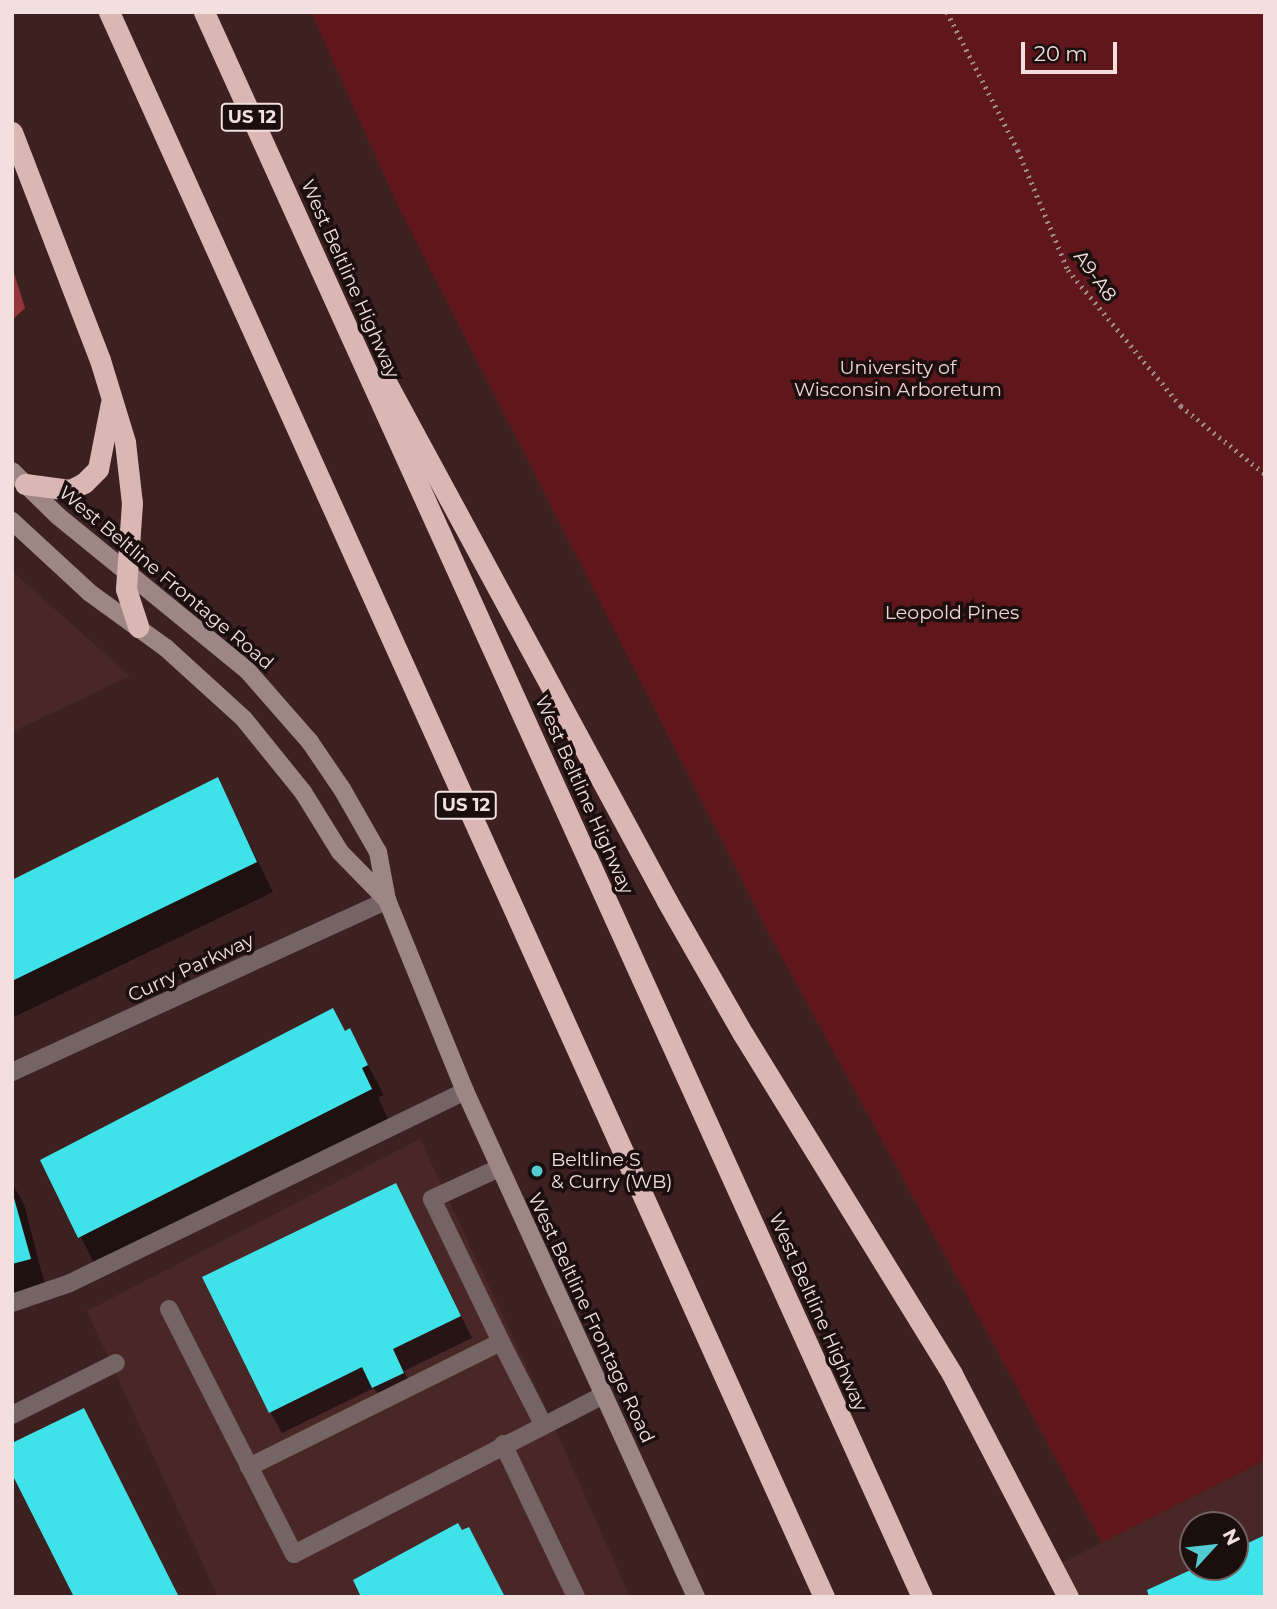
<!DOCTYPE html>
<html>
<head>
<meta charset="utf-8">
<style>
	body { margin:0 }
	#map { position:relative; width:1277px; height:1609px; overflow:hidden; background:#3d2121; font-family:Montserrat,sans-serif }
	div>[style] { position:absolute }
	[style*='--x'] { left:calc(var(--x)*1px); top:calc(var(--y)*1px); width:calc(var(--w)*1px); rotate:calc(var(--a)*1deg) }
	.built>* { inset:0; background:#4a2727 }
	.green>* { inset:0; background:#60171c }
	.water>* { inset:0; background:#96363a }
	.shadow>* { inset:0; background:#0007 }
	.building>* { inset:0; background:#3fe2e8 }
	.path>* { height:4.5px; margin-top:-2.25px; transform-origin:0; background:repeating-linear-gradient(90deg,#a08989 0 2px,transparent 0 7px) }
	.lane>* { height:18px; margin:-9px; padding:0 9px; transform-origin:9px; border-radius:9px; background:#746564 }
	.secondary>* { height:18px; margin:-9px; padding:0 9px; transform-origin:9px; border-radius:9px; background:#9d8684 }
	.highway>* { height:21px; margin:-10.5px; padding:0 10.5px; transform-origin:10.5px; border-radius:10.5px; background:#dab6b4 }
	.dots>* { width:19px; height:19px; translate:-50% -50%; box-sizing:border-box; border:4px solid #1b0f0e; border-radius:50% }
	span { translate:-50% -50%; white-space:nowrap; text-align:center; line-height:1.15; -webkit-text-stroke:7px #1b0f0e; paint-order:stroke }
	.shield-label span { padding:2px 5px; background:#1b0f0e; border:2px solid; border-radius:5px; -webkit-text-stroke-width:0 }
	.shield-label { font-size:18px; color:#f2dfde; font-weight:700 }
	.street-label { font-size:19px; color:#f2dfde }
	.park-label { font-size:19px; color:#f1d4d3 }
	.poi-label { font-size:19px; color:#f2dfde }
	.left { translate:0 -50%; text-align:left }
	.frame { position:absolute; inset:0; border:14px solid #f2dfde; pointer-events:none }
	.north { position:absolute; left:1179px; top:1511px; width:70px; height:70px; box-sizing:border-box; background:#1b0f0e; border:2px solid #716261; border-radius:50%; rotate:63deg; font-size:19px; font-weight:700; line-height:28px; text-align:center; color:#f2dfde }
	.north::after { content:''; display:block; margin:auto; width:24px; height:32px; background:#52ccd1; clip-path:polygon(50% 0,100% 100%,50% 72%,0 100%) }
	.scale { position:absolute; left:1021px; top:42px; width:96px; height:32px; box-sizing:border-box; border:4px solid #f2dfde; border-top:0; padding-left:9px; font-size:21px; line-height:24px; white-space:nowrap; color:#f2dfde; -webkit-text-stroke:5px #1b0f0e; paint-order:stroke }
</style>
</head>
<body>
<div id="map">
	<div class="built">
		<div style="clip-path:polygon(12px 571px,130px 676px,12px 732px)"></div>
		<div style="clip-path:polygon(420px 1139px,540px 1395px,630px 1597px,218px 1597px,87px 1311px)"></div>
		<div style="clip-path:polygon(evenodd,1265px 1460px,1265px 1597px,1068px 1597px,1054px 1567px,1265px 1460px,1193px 1525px,1235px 1525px,1235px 1567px,1193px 1567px,1193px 1525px)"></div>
	</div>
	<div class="green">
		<div style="clip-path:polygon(311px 12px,1265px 12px,1265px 1460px,1102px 1543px,773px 941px,397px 204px)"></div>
	</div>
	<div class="water">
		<div style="clip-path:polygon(12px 267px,25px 308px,12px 320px)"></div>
	</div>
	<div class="shadow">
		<div style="clip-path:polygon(218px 779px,273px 892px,12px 1018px,12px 882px)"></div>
		<div style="clip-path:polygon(349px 1030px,384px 1095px,378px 1097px,388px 1119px,96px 1267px,42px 1160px)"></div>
		<div style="clip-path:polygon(12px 1183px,24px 1204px,46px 1289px,12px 1297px)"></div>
		<div style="clip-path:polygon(407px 1206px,472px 1338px,404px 1371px,415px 1394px,386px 1408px,374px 1388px,282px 1433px,270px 1412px)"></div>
	</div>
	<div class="building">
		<div style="clip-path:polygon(218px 777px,257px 862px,12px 981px,12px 880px)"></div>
		<div style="clip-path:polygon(333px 1008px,345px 1031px,350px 1028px,368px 1065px,362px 1068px,372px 1089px,78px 1238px,40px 1160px)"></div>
		<div style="clip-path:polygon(396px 1183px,461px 1316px,393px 1349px,404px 1373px,372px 1388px,362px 1367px,269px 1413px,202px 1277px)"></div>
		<div style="clip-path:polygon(12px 1191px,31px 1259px,12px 1264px)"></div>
		<div style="clip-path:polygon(84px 1408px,179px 1597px,74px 1597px,12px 1474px,12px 1443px)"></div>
		<div style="clip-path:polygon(458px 1523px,462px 1530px,469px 1527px,505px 1597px,361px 1597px,353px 1580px)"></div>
		<div style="clip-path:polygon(1265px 1535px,1265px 1597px,1149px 1597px,1147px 1590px,1197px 1567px,1235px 1567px,1235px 1549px)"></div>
	</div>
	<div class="path">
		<div style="--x:947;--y:12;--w:155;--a:62.8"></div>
		<div style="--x:1018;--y:150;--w:130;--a:67.4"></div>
		<div style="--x:1068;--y:270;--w:177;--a:50.3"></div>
		<div style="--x:1181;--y:406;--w:108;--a:39"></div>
	</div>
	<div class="lane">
		<div style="--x:12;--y:1072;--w:413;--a:-24.6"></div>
		<div style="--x:499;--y:1168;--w:74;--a:155.2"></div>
		<div style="--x:432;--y:1199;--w:159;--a:64.2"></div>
		<div style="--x:12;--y:1303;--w:61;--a:-19"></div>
		<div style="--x:70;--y:1283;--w:439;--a:-25.9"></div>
		<div style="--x:169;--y:1309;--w:275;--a:63"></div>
		<div style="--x:294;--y:1554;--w:348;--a:-27.2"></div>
		<div style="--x:12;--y:1415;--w:116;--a:-26.6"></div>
		<div style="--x:503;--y:1444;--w:170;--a:64.5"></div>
		<div style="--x:249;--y:1467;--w:281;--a:-26.4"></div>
		<div style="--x:501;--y:1342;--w:92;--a:62.9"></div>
	</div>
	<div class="secondary">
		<div style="--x:12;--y:471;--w:64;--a:44.4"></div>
		<div style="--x:58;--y:516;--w:244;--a:39.2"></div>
		<div style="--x:247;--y:670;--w:96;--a:48.8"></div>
		<div style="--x:310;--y:742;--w:57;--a:55.8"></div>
		<div style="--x:342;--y:789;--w:73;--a:60.3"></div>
		<div style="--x:378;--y:852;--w:49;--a:79.4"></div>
		<div style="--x:387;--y:900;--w:206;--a:67.8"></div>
		<div style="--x:465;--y:1091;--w:556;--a:65.46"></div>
		<div style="--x:12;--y:521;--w:106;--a:42.7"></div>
		<div style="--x:90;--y:593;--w:94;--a:35.9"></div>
		<div style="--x:166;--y:648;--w:105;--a:42.3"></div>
		<div style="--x:244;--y:719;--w:94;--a:51.1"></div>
		<div style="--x:303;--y:792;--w:70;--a:58.3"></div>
		<div style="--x:340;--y:852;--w:66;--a:45.6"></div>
	</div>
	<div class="highway">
		<div style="--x:109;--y:12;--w:1739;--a:65.72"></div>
		<div style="--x:204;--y:12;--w:1740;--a:65.63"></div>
		<div style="--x:12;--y:132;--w:244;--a:68.9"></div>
		<div style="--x:100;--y:360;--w:86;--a:73"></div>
		<div style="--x:125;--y:442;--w:61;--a:83.5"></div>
		<div style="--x:132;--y:503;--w:86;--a:94"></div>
		<div style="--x:126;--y:589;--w:40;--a:72"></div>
		<div style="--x:385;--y:380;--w:592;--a:61.57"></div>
		<div style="--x:667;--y:901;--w:153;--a:60.3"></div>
		<div style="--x:743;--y:1034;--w:399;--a:58.4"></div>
		<div style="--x:952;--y:1374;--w:251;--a:62.5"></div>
		<div style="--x:25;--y:484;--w:45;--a:7.6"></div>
		<div style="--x:70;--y:490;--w:16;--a:-27"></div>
		<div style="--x:84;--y:483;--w:20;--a:-45"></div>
		<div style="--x:98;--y:469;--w:67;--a:-78.9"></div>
	</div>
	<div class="dots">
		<div style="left:537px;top:1171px;background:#52ccd1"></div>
	</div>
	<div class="shield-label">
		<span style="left:252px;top:117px">US 12</span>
		<span style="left:466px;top:805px">US 12</span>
	</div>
	<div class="street-label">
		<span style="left:1095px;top:276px;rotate:54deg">A9-A8</span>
		<span style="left:350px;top:279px;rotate:66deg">West Beltline Highway</span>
		<span style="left:166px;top:578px;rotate:40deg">West Beltline Frontage Road</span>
		<span style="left:584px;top:795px;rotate:66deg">West Beltline Highway</span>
		<span style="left:191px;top:968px;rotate:-25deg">Curry Parkway</span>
		<span style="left:818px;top:1312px;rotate:66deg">West Beltline Highway</span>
		<span style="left:591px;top:1318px;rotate:65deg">West Beltline Frontage Road</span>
	</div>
	<div class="park-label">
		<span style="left:898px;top:379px">University of<br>Wisconsin Arboretum</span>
		<span style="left:952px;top:613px">Leopold Pines</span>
	</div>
	<div class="poi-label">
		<span class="left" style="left:551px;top:1171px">Beltline S<br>&amp; Curry (WB)</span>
	</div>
	<div class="frame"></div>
	<div class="north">N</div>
	<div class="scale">20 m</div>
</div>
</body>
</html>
